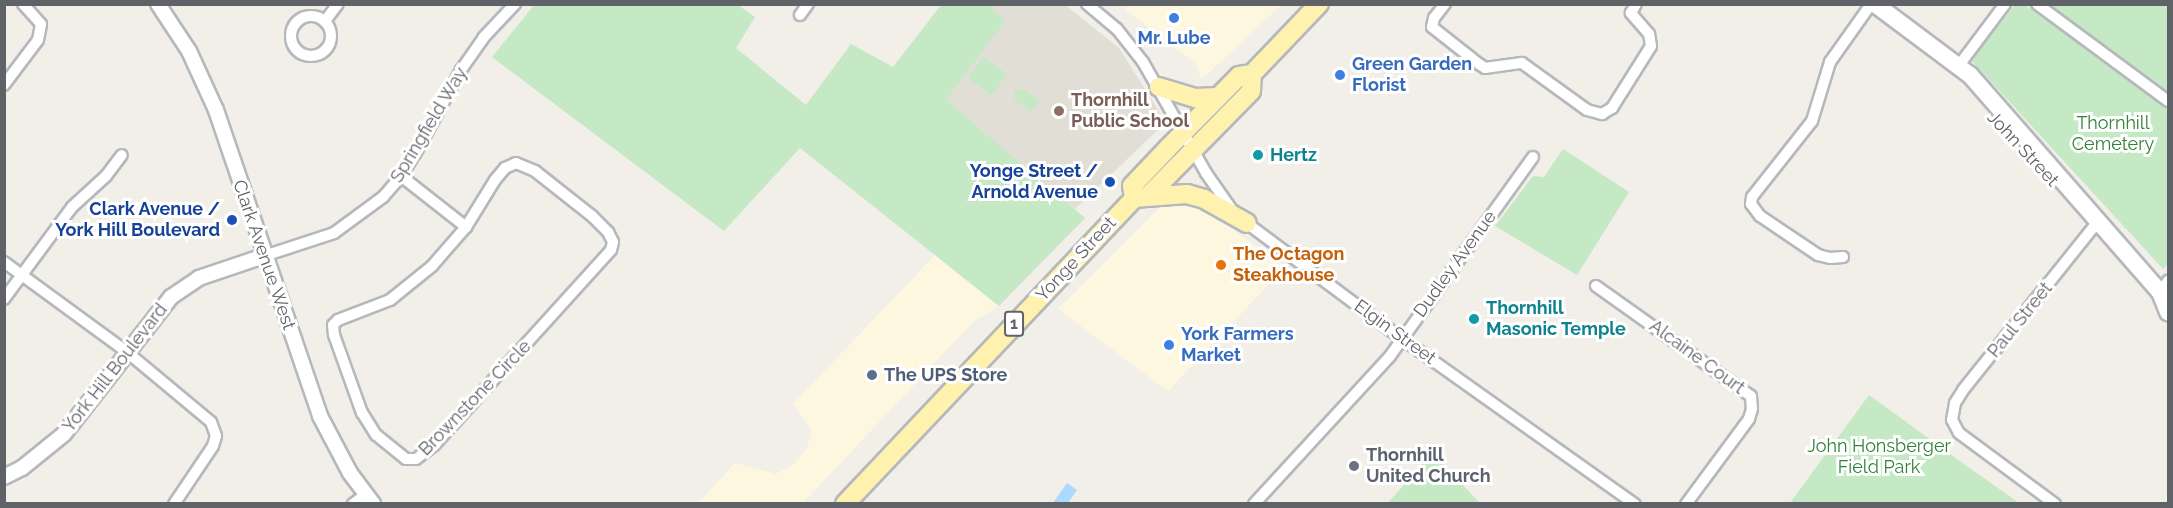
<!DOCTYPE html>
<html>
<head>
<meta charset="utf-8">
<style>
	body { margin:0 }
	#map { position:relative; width:2173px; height:508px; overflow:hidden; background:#f1efe8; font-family:Raleway,sans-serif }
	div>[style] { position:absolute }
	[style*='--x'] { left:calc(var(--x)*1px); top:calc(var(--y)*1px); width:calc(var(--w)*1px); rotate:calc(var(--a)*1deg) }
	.commercial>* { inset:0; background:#fef7e0 }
	.education>* { inset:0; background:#e1ded6 }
	.green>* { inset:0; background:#c5e8c5; transform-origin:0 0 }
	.water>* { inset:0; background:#aadaff }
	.roads { filter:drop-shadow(2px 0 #b5b8bc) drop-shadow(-2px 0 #b5b8bc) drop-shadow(0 2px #b5b8bc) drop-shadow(0 -2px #b5b8bc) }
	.minor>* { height:10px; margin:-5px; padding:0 5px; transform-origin:5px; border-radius:5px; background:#fff }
	.minor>.ring { margin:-5px; padding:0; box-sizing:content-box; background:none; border:10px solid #fff; border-radius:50% }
	.tertiary>* { height:14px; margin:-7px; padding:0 7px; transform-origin:7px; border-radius:7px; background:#fff }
	.secondary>* { height:16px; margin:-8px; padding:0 8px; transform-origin:8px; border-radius:8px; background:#fff }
	.primary>* { height:18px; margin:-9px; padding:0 9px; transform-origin:9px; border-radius:9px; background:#fff2af }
	.dots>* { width:16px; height:16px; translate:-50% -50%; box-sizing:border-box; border:3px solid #fff; border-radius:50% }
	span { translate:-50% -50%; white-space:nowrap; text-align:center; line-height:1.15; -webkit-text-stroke:6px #fff; paint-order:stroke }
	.shield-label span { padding:2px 4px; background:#fff; border:2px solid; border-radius:4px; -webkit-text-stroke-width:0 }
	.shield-label { font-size:16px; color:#5f6368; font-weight:700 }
	.shop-label { font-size:18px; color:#366cbe; font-weight:700 }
	.left { translate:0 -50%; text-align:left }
	.education-label { font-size:18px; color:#785e54; font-weight:700 }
	.park-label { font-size:18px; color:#348238 }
	.street-label { font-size:18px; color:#5f6368 }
	.culture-label { font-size:18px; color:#0d838f; font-weight:700 }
	.transit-label { font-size:18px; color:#164399; font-weight:700 }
	.right { translate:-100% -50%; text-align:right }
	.food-label { font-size:18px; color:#c56008; font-weight:700 }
	.service-label { font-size:18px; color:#4e5e75; font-weight:700 }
	.worship-label { font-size:18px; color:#5b616d; font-weight:700 }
	.frame { position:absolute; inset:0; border:6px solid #5f6368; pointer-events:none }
</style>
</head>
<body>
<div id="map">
	<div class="commercial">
		<div style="clip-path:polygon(1129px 4px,1279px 4px,1280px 6px,1201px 80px,1196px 64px,1125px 9px)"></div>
		<div style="clip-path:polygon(1169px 198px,1195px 201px,1284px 268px,1168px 391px,1058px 309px)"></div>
		<div style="clip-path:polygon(935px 255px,999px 306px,974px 321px,803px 503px,697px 504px,735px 463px,776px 474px,794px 464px,807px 448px,812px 431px,793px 404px)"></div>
	</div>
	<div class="education">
		<div style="clip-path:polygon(989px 5px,1065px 5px,1119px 48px,1166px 122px,1075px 209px,945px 100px,1004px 21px)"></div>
	</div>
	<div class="green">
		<div style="clip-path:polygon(535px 4px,738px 5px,755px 17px,736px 48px,806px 105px,851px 44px,893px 67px,941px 5px,989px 5px,1005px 21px,946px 100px,1085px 218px,999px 306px,800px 148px,724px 231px,492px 57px)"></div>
		<div style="clip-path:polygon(2015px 5px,2025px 5px,2168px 108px,2168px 264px,2163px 269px,1971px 60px)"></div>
		<div style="clip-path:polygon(2043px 5px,2168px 5px,2168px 93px)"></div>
		<div style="left:983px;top:57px;width:29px;height:26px;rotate:35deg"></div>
		<div style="clip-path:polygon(1024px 89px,1039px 101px,1031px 112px,1014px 99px,1015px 90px)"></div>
		<div style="clip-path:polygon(1563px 149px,1629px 192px,1577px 275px,1495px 226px,1533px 176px,1544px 177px)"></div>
		<div style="clip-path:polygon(1869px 395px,1964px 464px,2019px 503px,1790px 503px)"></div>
		<div style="clip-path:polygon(1432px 453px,1480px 503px,1388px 503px)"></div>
	</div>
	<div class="water">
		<div style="clip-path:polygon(1067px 483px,1077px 490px,1068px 503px,1053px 503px)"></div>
	</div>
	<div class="roads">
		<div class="minor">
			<div style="--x:1087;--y:4;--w:39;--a:40"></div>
			<div style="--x:1117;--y:29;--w:42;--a:51.8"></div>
			<div style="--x:1143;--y:62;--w:128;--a:60.4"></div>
			<div style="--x:1206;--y:173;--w:45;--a:54.9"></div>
			<div style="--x:1445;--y:4;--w:18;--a:128"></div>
			<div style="--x:1434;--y:18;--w:9;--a:103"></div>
			<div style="--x:1432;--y:27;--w:60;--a:38.2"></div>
			<div style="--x:1479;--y:64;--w:7;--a:34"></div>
			<div style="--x:1485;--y:68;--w:37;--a:-8"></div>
			<div style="--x:1522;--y:63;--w:80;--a:35.9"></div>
			<div style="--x:1587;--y:110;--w:16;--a:15"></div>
			<div style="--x:1602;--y:114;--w:12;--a:-31"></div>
			<div style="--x:1612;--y:108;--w:73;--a:-57.8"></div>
			<div style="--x:1651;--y:46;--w:12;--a:-99"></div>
			<div style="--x:1649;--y:34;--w:28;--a:-131"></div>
			<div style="--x:1631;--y:13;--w:10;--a:-61"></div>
			<div style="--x:2037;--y:4;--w:163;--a:36.5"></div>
			<div style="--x:800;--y:15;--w:14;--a:-54"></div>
			<div class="ring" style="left:291px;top:16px;width:30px;height:30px"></div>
			<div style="--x:325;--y:21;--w:21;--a:-53"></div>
			<div style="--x:1957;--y:68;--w:80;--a:-53.1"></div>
			<div style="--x:4;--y:85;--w:56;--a:-52.9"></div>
			<div style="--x:38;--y:40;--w:16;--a:-79"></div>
			<div style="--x:41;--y:24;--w:27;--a:-132"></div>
			<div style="--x:516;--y:163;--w:21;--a:23"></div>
			<div style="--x:535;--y:171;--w:73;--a:38.3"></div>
			<div style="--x:592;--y:216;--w:23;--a:45"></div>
			<div style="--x:608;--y:232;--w:11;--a:63"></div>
			<div style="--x:613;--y:242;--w:8;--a:104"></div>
			<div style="--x:611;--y:250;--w:263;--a:132.2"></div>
			<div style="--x:434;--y:445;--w:23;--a:142"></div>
			<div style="--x:416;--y:459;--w:10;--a:180"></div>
			<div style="--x:406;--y:459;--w:38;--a:-141"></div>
			<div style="--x:376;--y:435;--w:26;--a:-122"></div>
			<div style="--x:362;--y:413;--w:83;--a:-109.7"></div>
			<div style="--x:334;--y:335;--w:10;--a:-96"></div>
			<div style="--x:333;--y:325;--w:7;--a:-45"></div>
			<div style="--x:338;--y:320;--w:56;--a:-21"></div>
			<div style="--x:390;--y:300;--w:54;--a:-39"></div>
			<div style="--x:432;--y:266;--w:52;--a:-48.9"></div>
			<div style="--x:466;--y:227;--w:55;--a:-58.3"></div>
			<div style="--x:495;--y:180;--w:16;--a:-50"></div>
			<div style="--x:505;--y:168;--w:12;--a:-24"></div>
			<div style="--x:401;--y:176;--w:83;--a:38.1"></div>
			<div style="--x:1244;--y:221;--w:196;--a:36.7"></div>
			<div style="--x:1401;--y:338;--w:287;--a:35.4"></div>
			<div style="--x:264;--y:256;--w:74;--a:-18.2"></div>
			<div style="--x:334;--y:233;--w:61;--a:-36.3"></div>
			<div style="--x:383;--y:197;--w:28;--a:-49"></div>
			<div style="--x:401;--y:176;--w:26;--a:-58"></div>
			<div style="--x:415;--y:154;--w:96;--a:-61.3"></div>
			<div style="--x:461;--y:70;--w:39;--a:-55"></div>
			<div style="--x:483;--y:38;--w:47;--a:-46.7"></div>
			<div style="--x:1843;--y:257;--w:13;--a:176"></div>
			<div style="--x:1830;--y:258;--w:12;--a:-166"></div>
			<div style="--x:1818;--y:255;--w:70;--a:-146.1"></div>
			<div style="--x:1760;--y:216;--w:15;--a:-127"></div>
			<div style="--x:1751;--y:204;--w:7;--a:-82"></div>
			<div style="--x:1752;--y:197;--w:97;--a:-51.7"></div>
			<div style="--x:1812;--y:121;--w:62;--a:-73"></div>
			<div style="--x:1830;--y:62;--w:71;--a:-54.7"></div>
			<div style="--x:4;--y:262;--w:152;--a:36.2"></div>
			<div style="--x:127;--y:352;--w:109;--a:39.8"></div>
			<div style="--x:211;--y:422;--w:15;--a:70"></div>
			<div style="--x:216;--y:436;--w:10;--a:107"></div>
			<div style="--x:213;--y:446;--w:70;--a:123.9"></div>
			<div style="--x:1596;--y:286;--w:190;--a:35.4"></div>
			<div style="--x:1751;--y:396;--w:13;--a:86"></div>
			<div style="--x:1752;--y:409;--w:10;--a:107"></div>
			<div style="--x:1749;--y:419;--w:106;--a:126.5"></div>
			<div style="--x:2160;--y:292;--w:14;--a:-54"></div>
			<div style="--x:4;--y:299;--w:114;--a:-53.5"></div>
			<div style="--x:72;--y:207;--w:46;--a:-42.4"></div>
			<div style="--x:106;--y:176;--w:26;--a:-53"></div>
			<div style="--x:353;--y:504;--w:15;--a:-37"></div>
			<div style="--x:1254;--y:504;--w:201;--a:-47.4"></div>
			<div style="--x:1390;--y:356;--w:245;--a:-54.3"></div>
			<div style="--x:2055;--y:504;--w:119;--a:-143.5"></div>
			<div style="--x:1959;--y:433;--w:15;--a:-118"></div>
			<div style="--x:1952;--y:420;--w:17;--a:-80"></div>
			<div style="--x:1955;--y:403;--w:15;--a:-58"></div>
			<div style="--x:1963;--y:390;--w:214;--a:-51.3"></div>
		</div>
		<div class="tertiary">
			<div style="--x:158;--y:4;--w:56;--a:56.6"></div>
			<div style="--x:189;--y:51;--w:65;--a:65.4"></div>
			<div style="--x:216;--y:110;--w:323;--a:71.2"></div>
			<div style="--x:320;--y:416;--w:64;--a:62.2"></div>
			<div style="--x:350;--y:473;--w:39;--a:53"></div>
			<div style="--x:4;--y:477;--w:20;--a:-27"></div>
			<div style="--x:22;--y:468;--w:54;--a:-39"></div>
			<div style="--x:64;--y:434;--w:174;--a:-52"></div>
			<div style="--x:171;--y:297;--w:34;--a:-34"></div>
			<div style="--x:199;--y:278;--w:69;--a:-18.7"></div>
		</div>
		<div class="secondary">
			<div style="--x:1875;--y:4;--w:119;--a:36.8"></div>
			<div style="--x:1970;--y:75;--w:288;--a:48.8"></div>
			<div style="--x:2160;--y:292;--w:22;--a:68"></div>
		</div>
		<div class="primary">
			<div style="--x:1159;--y:87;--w:39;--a:17"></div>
			<div style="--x:1196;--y:98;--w:21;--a:-3"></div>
			<div style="--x:1147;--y:197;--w:40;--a:-4.3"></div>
			<div style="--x:1187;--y:194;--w:18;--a:16"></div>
			<div style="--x:1204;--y:199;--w:49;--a:29.2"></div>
			<div style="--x:1134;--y:198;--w:12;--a:-99"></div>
			<div style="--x:1132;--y:186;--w:52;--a:-46.5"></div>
			<div style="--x:1168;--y:148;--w:101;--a:-45.4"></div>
			<div style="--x:1239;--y:76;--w:13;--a:-9"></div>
			<div style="--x:1252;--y:74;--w:97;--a:-46.3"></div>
			<div style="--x:845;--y:504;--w:421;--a:-46.6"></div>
			<div style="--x:1134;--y:198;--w:13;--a:-4"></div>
			<div style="--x:1147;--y:197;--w:148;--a:-45.5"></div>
			<div style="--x:1251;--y:91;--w:17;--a:-87"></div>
		</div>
	</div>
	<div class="dots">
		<div style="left:1174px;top:18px;background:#3f7fe0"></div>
		<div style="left:1340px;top:75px;background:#3f7fe0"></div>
		<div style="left:1059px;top:111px;background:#8d6e63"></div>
		<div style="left:1258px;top:155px;background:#0f9aa8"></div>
		<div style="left:1110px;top:182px;background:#1a4fb4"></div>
		<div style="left:232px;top:220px;background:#1a4fb4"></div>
		<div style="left:1221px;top:265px;background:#e8710a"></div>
		<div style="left:1474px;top:319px;background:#0f9aa8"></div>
		<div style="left:1169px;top:345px;background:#3f7fe0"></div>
		<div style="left:872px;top:375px;background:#5c6f8a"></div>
		<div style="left:1354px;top:466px;background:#6b7280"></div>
	</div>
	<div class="shield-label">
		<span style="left:1014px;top:324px">1</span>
	</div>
	<div class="shop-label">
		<span style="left:1174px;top:38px">Mr. Lube</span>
		<span class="left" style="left:1352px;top:75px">Green Garden<br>Florist</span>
		<span class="left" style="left:1181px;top:345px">York Farmers<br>Market</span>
	</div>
	<div class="education-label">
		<span class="left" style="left:1071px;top:111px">Thornhill<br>Public School</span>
	</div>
	<div class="park-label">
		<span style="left:2113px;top:134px">Thornhill<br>Cemetery</span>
		<span style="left:1879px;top:457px">John Honsberger<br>Field Park</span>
	</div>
	<div class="street-label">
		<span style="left:429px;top:125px;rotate:-59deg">Springfield Way</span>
		<span style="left:2023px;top:149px;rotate:47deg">John Street</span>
		<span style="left:264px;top:255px;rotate:71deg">Clark Avenue West</span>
		<span style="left:1076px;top:259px;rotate:-47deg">Yonge Street</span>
		<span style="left:1455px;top:264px;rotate:-54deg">Dudley Avenue</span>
		<span style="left:2020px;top:320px;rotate:-51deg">Paul Street</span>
		<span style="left:1395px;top:332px;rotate:36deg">Elgin Street</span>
		<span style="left:1697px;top:357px;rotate:36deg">Alcaine Court</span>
		<span style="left:115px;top:368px;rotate:-52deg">York Hill Boulevard</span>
		<span style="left:475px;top:398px;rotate:-46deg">Brownstone Circle</span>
	</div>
	<div class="culture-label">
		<span class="left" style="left:1270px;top:155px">Hertz</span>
		<span class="left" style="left:1486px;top:319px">Thornhill<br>Masonic Temple</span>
	</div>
	<div class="transit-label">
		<span class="right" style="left:1098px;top:182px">Yonge Street /<br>Arnold Avenue</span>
		<span class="right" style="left:220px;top:220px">Clark Avenue /<br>York Hill Boulevard</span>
	</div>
	<div class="food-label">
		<span class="left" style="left:1233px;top:265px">The Octagon<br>Steakhouse</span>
	</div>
	<div class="service-label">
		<span class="left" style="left:884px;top:375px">The UPS Store</span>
	</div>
	<div class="worship-label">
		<span class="left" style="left:1366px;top:466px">Thornhill<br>United Church</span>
	</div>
	<div class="frame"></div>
</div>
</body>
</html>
